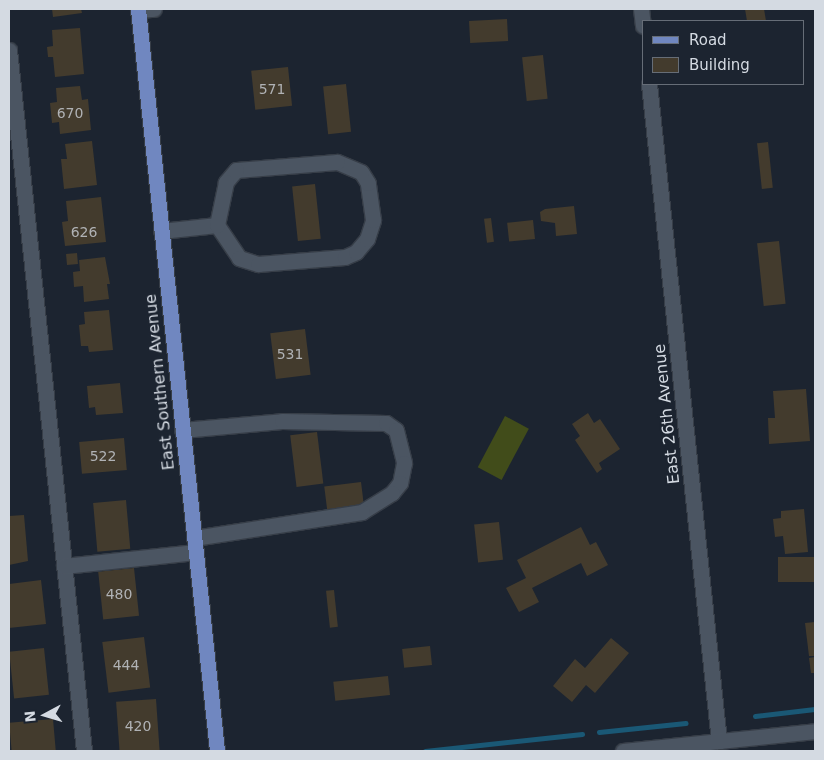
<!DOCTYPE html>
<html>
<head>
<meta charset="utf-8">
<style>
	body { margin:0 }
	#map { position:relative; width:824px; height:760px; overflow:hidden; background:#1c2430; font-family:"DejaVu Sans",sans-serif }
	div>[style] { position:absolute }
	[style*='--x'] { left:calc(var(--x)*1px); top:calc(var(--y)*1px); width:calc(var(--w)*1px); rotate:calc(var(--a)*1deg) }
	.green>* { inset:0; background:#414c1a; transform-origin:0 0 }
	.stream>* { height:5px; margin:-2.5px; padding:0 2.5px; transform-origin:2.5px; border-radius:2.5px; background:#1a5875 }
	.building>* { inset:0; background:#433b2d; transform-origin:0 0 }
	.roads { filter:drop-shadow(1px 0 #373e48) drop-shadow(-1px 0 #373e48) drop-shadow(0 1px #373e48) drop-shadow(0 -1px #373e48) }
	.minor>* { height:15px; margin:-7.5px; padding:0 7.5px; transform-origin:7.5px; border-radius:7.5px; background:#4b5562 }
	.major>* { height:15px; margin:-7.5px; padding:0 7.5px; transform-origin:7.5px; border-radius:7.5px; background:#7087c0 }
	span { translate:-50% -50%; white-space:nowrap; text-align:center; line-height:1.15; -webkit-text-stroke:4px #1c2430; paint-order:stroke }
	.number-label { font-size:14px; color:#b0b2b5 }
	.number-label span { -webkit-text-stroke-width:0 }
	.street-label { font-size:16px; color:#d4dae2 }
	.frame { position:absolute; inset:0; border:10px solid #d4dae2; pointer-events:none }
	.legend { position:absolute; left:642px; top:20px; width:162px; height:65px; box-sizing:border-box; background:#1c2430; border:1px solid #666d77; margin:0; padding:6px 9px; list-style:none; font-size:15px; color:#d4dae2 }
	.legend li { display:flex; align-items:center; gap:10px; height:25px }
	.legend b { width:25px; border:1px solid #666d77 }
	.north { position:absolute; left:20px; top:690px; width:50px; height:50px; -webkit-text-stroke:4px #1c2430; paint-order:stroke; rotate:264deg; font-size:14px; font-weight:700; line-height:20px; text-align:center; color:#d4dae2 }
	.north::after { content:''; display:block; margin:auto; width:18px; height:22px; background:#d4dae2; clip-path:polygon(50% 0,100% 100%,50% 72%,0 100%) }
</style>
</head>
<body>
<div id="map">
	<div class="green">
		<div style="left:505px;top:416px;width:27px;height:58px;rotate:28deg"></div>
	</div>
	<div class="stream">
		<div style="--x:755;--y:716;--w:60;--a:-6.7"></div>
		<div style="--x:599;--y:732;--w:87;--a:-5.9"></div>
		<div style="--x:425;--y:751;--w:158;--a:-6.2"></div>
	</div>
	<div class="building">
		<div style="clip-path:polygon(52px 9px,81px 9px,82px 13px,53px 17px)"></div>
		<div style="clip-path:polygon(745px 9px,764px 9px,766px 21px,747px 21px)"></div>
		<div style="left:507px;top:19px;width:22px;height:38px;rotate:87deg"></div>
		<div style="clip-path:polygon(80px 28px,84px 74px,55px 77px,53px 57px,48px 57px,47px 47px,53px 46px,52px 30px)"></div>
		<div style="left:543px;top:55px;width:44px;height:21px;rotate:84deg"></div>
		<div style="left:288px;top:67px;width:39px;height:37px;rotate:84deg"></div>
		<div style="left:346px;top:84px;width:48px;height:23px;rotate:84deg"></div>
		<div style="clip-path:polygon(80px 86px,82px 100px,88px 99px,91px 130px,60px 134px,59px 122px,52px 123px,50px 103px,57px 102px,56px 88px)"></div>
		<div style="clip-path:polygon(92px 141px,97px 185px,64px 189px,61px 159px,67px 159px,65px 144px)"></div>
		<div style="left:768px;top:142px;width:46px;height:11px;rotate:84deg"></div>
		<div style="left:315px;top:184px;width:55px;height:23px;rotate:84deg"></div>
		<div style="clip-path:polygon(101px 197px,106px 242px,65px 246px,62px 222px,68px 221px,66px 201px)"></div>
		<div style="clip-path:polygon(574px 206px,577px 234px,556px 236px,555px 223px,541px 221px,540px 212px,545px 209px)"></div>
		<div style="left:491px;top:218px;width:24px;height:7px;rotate:83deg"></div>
		<div style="left:533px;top:220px;width:19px;height:26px;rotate:84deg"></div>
		<div style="left:779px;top:241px;width:63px;height:22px;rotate:84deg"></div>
		<div style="left:77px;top:253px;width:11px;height:11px;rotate:85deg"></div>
		<div style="clip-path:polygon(105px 257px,110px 284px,107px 284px,109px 299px,84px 302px,83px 286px,74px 287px,73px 272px,80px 271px,79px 260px)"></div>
		<div style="clip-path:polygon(109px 310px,113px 350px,89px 352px,88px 346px,81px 346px,79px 325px,85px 324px,84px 312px)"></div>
		<div style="left:305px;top:329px;width:46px;height:35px;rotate:83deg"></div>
		<div style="clip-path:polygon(120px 383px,123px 413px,96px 415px,95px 407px,89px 408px,87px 386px)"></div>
		<div style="clip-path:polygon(806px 389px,810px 441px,769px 444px,768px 418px,775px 418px,773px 391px)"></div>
		<div style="clip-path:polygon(588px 413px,594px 423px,600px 419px,620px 449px,599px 463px,602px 469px,597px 473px,575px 440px,580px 436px,572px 424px)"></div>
		<div style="left:317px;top:432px;width:52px;height:27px;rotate:83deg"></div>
		<div style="left:124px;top:438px;width:32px;height:45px;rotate:85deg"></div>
		<div style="left:361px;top:482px;width:23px;height:37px;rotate:83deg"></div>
		<div style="left:126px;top:500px;width:49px;height:33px;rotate:85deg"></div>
		<div style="clip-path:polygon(804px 509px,808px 552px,785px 554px,783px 536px,775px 537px,773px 519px,781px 518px,781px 511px)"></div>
		<div style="clip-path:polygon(24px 515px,28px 561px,9px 565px,9px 516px)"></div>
		<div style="left:499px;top:522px;width:38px;height:25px;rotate:84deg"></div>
		<div style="clip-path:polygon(581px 527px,590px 545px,596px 542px,608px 565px,587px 576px,581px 563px,532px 588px,539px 602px,519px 612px,506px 588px,526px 578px,517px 560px)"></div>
		<div style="left:815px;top:557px;width:25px;height:37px;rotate:90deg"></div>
		<div style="left:134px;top:568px;width:48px;height:36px;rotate:84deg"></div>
		<div style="clip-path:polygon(41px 580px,46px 624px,9px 628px,9px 584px)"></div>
		<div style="left:334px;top:590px;width:37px;height:8px;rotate:84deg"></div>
		<div style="clip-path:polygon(815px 622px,815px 656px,809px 656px,805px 623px)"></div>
		<div style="left:144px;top:637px;width:51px;height:42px;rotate:83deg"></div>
		<div style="clip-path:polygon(611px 638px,629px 653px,595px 693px,586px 685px,572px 702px,553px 686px,575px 659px,585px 668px)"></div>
		<div style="left:430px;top:646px;width:19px;height:28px;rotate:84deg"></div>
		<div style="left:44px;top:648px;width:47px;height:35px;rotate:84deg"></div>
		<div style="clip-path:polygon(815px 657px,815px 673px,811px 673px,809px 658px)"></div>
		<div style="left:388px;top:676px;width:19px;height:55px;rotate:84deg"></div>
		<div style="left:156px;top:699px;width:51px;height:40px;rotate:86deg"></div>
		<div style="left:53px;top:719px;width:32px;height:44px;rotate:85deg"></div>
	</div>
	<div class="roads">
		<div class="minor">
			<div style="--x:641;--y:9;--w:17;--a:83"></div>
			<div style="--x:138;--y:10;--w:16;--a:-4"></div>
			<div style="--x:9;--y:50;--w:705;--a:83.89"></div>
			<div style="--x:649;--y:84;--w:661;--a:83.92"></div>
			<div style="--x:161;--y:231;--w:56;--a:-6.1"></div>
			<div style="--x:217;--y:225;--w:40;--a:56"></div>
			<div style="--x:239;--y:258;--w:20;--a:18"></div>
			<div style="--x:258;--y:264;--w:87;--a:-4.6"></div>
			<div style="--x:345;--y:257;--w:12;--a:-24"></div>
			<div style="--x:356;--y:252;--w:17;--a:-50"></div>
			<div style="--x:367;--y:239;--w:20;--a:-72"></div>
			<div style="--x:373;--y:220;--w:37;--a:-98"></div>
			<div style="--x:368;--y:183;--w:13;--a:-122"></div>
			<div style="--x:361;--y:172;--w:26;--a:-157"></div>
			<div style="--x:337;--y:162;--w:101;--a:175.5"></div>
			<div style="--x:236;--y:170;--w:16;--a:130"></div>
			<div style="--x:226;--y:182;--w:44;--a:101.8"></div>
			<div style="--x:182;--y:430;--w:100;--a:-5.1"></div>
			<div style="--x:282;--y:421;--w:104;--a:1.1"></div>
			<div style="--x:386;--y:423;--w:12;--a:35"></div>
			<div style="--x:396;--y:430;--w:34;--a:76"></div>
			<div style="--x:404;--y:463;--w:20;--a:101"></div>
			<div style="--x:400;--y:483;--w:13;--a:129"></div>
			<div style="--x:392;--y:493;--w:36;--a:148"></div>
			<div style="--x:362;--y:512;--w:170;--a:171.2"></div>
			<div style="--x:64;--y:566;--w:132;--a:-6.1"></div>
			<div style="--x:623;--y:751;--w:193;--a:-5.9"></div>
		</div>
		<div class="major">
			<div style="--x:138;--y:9;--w:746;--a:83.92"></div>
		</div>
	</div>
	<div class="number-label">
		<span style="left:272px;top:89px">571</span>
		<span style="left:70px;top:113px">670</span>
		<span style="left:84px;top:232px">626</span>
		<span style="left:290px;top:354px">531</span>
		<span style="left:103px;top:456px">522</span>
		<span style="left:119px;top:594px">480</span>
		<span style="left:126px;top:665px">444</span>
		<span style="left:138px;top:726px">420</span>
	</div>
	<div class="street-label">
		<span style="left:160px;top:382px;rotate:-96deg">East Southern Avenue</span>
		<span style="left:667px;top:414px;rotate:-96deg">East 26th Avenue</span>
	</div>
	<div class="frame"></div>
	<ul class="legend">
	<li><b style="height:6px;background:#7087c0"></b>Road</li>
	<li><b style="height:14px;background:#433b2d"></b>Building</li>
	</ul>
	<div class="north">N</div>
</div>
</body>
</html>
